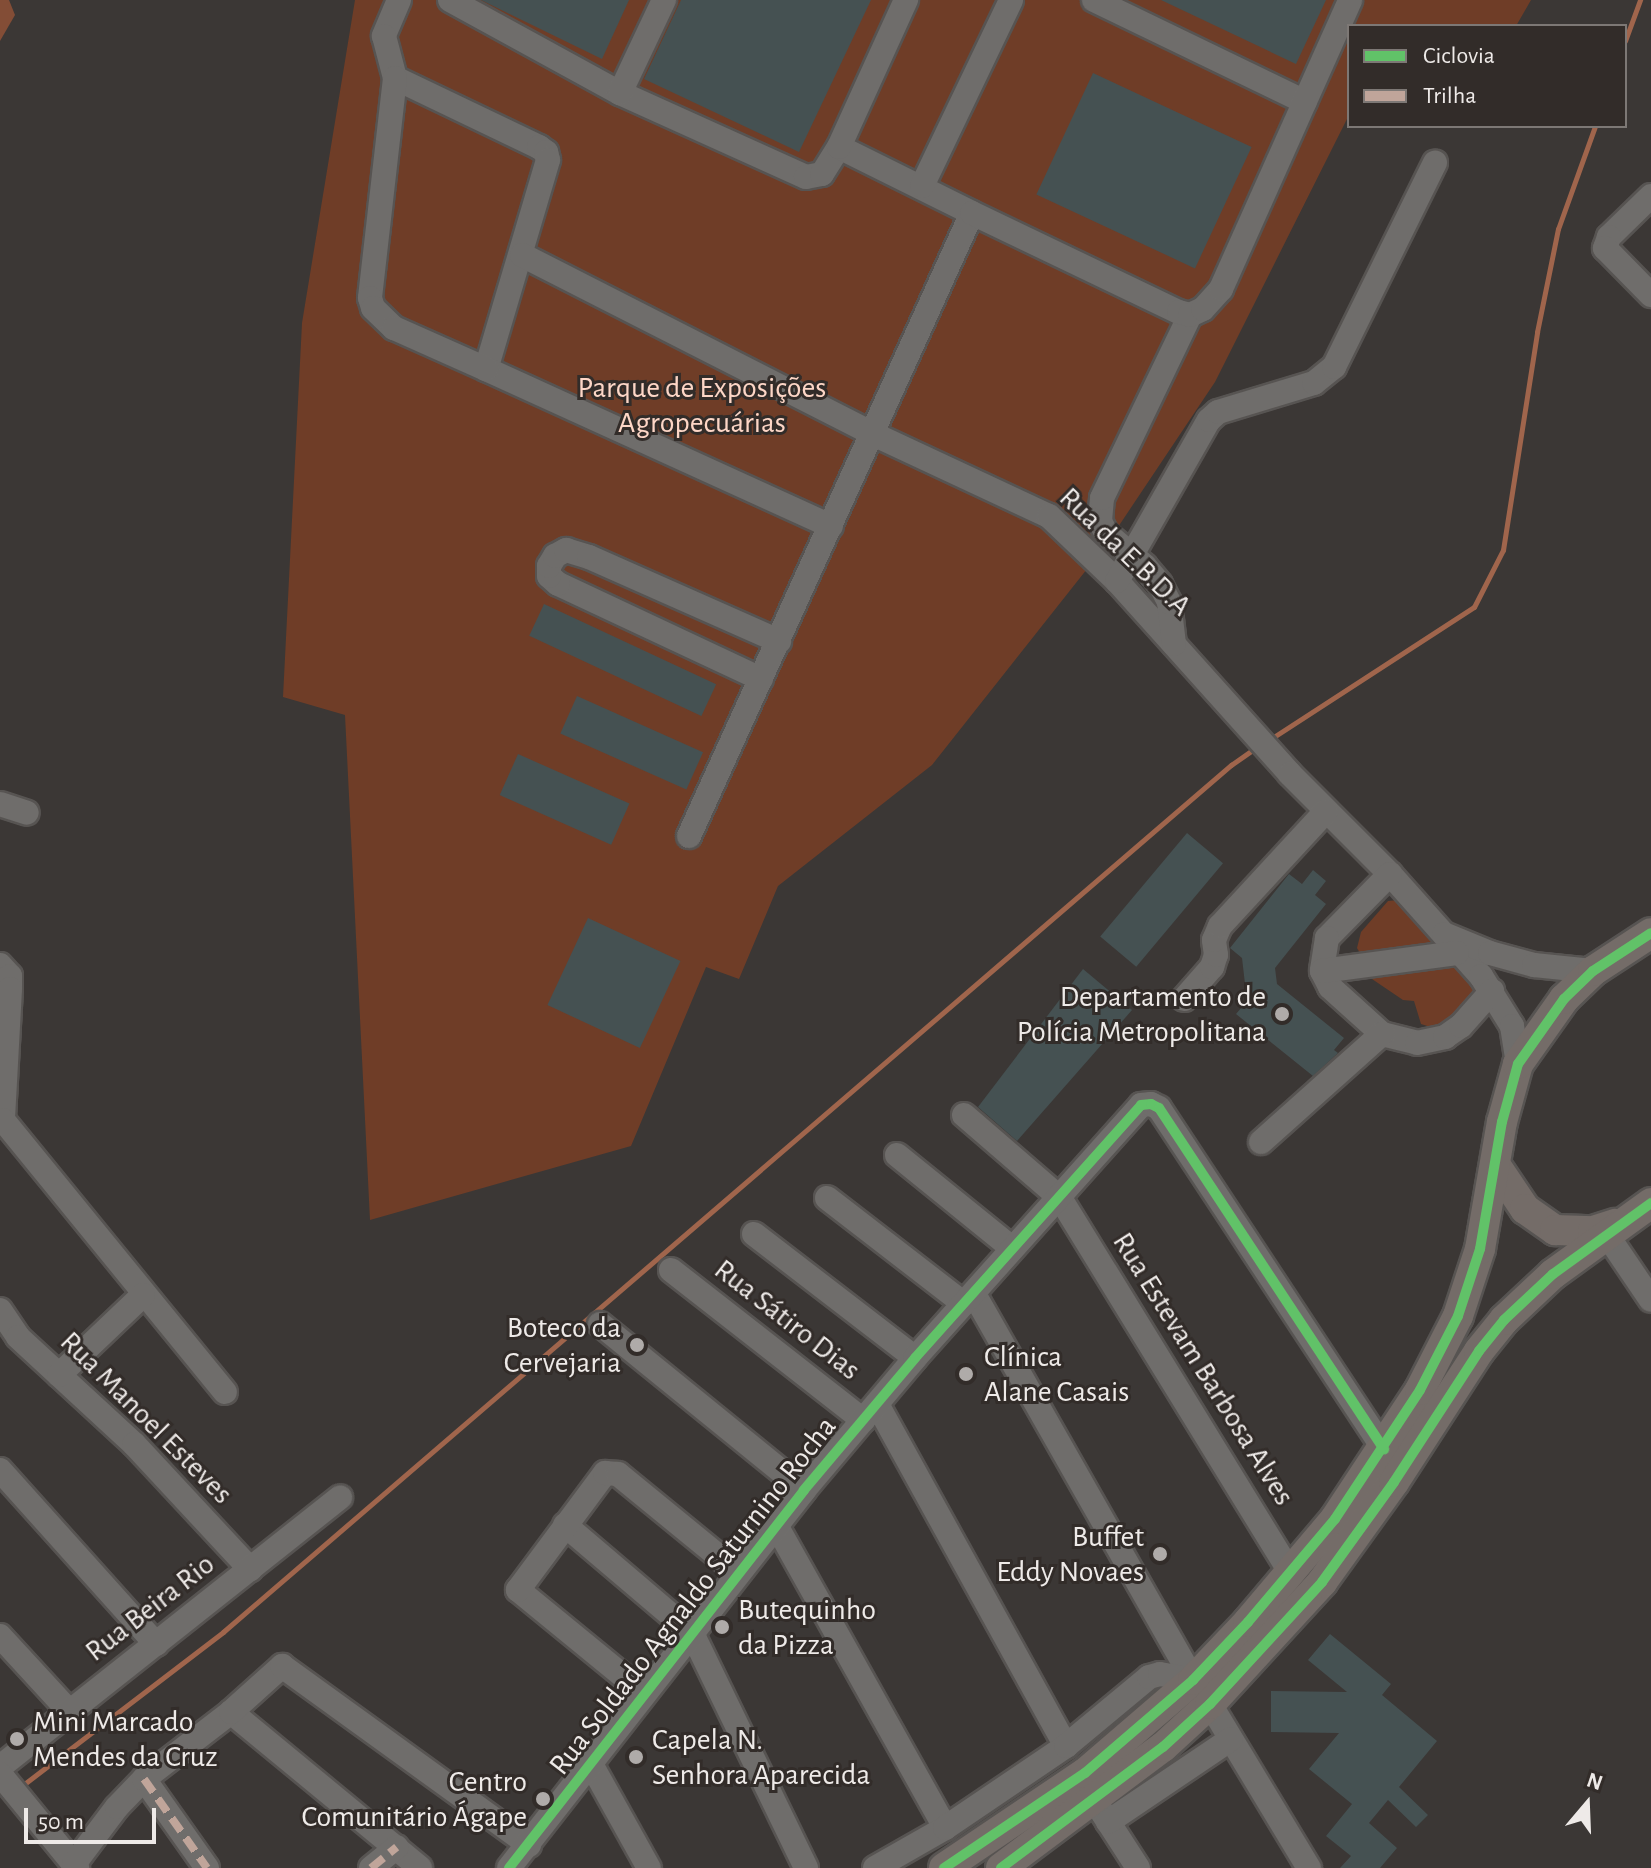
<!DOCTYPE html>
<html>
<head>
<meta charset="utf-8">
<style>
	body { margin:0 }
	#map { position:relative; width:1651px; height:1868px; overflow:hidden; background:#3b3735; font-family:"Alegreya Sans",sans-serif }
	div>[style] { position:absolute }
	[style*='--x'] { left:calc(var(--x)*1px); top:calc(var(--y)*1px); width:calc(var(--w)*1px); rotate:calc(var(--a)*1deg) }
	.green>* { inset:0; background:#6f3d27 }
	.forest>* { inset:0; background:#834d36 }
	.stream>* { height:5px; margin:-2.5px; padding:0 2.5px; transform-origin:2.5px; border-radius:2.5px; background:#a0654c }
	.building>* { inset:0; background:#455152; transform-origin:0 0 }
	.roads { filter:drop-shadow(2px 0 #575452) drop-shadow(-2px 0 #575452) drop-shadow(0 2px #575452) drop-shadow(0 -2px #575452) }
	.minor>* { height:24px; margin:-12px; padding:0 12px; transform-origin:12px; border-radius:12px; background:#6f6d6b }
	.major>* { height:30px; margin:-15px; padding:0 15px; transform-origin:15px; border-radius:15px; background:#746c68 }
	.quiet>* { height:8px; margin-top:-4px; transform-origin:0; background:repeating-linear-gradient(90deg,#c0a59a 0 16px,transparent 0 24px) }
	.cycleway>* { height:10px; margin:-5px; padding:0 5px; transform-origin:5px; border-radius:5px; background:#61c268 }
	.dots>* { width:22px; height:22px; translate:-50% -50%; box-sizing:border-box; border:4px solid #322c29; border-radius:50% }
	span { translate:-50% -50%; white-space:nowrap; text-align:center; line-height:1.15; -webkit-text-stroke:6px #322c29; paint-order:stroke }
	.park-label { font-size:30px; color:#fdd6c6 }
	.street-label { font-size:30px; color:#eeeae8 }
	.poi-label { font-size:30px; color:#eeeae8 }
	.right { translate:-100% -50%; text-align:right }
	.left { translate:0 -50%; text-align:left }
	.legend { position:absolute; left:1347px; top:24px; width:280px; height:104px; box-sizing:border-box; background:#322c29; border:2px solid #7d7875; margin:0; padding:10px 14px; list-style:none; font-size:24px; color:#eeeae8 }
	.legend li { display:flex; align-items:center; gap:16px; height:40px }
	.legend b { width:40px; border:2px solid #7d7875 }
	.north { position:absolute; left:1547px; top:1764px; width:80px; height:80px; -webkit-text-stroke:6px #322c29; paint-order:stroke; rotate:19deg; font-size:22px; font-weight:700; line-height:32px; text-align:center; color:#eeeae8 }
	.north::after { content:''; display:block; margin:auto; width:28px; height:36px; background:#eeeae8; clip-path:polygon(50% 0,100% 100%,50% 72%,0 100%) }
	.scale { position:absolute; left:24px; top:1808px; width:132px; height:36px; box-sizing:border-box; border:4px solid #eeeae8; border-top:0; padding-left:10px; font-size:24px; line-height:28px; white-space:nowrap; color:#eeeae8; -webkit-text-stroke:6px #322c29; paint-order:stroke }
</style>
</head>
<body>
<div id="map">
	<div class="green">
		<div style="clip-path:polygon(355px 0,1531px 0,1516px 26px,1349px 26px,1349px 115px,1215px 382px,1106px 545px,932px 765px,778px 886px,739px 979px,706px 967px,631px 1146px,370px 1220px,345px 715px,283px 697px,302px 323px)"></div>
		<div style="clip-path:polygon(1399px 900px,1442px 947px,1364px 960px,1357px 948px,1361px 932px,1388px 901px)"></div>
		<div style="clip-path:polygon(1450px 962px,1463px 967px,1476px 994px,1440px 1030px,1421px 1024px,1414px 1001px,1403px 1000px,1372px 979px,1373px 969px)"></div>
	</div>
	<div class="forest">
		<div style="clip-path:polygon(0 0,9px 0,15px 15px,0 41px)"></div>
	</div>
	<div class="stream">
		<div style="--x:1625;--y:41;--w:44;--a:-69.9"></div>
		<div style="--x:1269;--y:740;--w:244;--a:-33"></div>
		<div style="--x:1474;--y:607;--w:64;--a:-63"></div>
		<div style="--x:1503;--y:550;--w:221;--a:-81.1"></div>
		<div style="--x:1537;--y:332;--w:105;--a:-78.5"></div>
		<div style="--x:1558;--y:229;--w:109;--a:-70.2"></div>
		<div style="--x:19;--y:1788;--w:257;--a:-37.4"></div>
		<div style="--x:223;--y:1632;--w:1330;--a:-40.7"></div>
		<div style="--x:1231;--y:765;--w:32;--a:-35"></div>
	</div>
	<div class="building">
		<div style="clip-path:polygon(481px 0,629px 0,602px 59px)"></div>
		<div style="clip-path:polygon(681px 0,871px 0,799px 152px,644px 79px)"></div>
		<div style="clip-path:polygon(1161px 0,1326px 0,1296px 64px)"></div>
		<div style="left:1093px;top:73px;width:175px;height:134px;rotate:25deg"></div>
		<div style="left:544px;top:604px;width:190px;height:35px;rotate:25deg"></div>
		<div style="left:577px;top:696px;width:138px;height:41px;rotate:24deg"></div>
		<div style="left:518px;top:754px;width:122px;height:45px;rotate:24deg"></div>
		<div style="left:1187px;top:833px;width:47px;height:135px;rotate:40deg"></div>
		<div style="clip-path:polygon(1313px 870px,1326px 881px,1315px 895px,1326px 904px,1275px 968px,1277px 984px,1344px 1038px,1334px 1050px,1338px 1053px,1313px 1076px,1236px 1014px,1247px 1001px,1242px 958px,1230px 948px,1289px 874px,1302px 884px)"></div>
		<div style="left:588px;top:918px;width:102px;height:96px;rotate:25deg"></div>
		<div style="clip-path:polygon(1083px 969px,1132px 1010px,1017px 1141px,978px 1107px)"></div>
		<div style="clip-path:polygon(1330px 1634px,1391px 1684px,1382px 1695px,1437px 1741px,1399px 1787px,1428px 1815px,1416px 1827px,1388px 1800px,1369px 1823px,1397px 1848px,1380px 1868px,1340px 1868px,1351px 1856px,1326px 1836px,1352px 1804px,1309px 1769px,1339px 1733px,1271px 1732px,1271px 1691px,1347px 1692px,1308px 1660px)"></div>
	</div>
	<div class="roads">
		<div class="minor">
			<div style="--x:399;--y:0;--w:39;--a:113"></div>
			<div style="--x:384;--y:36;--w:43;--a:75.3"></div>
			<div style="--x:395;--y:78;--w:160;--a:25.6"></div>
			<div style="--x:539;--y:147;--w:9;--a:36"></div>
			<div style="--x:546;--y:152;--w:8;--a:76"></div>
			<div style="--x:548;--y:160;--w:218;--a:106.5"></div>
			<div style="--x:486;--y:369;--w:379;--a:24.5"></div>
			<div style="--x:450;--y:0;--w:194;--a:28.7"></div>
			<div style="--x:620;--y:93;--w:204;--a:24.3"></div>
			<div style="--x:806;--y:177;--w:16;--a:-11"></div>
			<div style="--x:822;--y:174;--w:32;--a:-58"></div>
			<div style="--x:839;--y:147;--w:148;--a:26.4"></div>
			<div style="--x:1094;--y:0;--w:234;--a:25.8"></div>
			<div style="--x:395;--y:78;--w:221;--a:96.5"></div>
			<div style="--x:370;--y:298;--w:10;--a:73"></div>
			<div style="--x:373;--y:308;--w:29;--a:44"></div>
			<div style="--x:394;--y:328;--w:101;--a:24"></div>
			<div style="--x:620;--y:93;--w:103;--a:-64.7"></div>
			<div style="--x:839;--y:147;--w:162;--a:-65.5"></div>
			<div style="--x:922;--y:186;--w:206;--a:-64.4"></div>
			<div style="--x:1651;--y:196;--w:59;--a:135.7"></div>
			<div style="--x:1609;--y:237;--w:12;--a:110"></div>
			<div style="--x:1605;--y:248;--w:66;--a:45.6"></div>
			<div style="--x:522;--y:255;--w:394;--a:27"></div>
			<div style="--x:873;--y:434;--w:194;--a:25"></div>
			<div style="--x:1049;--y:516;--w:94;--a:43.7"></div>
			<div style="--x:1117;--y:581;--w:259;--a:48.1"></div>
			<div style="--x:1290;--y:774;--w:141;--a:45"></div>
			<div style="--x:1390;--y:874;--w:137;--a:48.3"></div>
			<div style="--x:1481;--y:976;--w:59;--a:58.2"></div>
			<div style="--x:1512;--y:1026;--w:38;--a:81"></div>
			<div style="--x:1117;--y:581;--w:185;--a:-60.3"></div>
			<div style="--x:1209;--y:420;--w:12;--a:-42"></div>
			<div style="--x:1218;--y:412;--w:100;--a:-16.8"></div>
			<div style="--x:1314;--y:383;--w:26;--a:-39"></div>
			<div style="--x:1334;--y:367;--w:228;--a:-63.7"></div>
			<div style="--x:1174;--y:644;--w:42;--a:-96.8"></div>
			<div style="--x:1169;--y:602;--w:20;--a:-117"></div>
			<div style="--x:1160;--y:584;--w:23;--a:-130"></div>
			<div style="--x:1145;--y:566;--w:51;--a:-139.8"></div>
			<div style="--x:1106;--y:533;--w:13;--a:-117"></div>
			<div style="--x:1100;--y:521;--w:23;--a:-85"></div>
			<div style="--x:1102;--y:498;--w:203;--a:-64.3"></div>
			<div style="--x:761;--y:679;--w:224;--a:-154.9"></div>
			<div style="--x:558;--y:584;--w:12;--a:-138"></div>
			<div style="--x:549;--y:576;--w:10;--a:-90"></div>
			<div style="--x:549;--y:566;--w:12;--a:-59"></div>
			<div style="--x:555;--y:556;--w:13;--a:-29"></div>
			<div style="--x:566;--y:550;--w:24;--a:17"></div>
			<div style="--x:589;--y:557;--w:208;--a:23.9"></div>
			<div style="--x:0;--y:804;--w:28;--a:18"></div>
			<div style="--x:689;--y:836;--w:684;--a:-65.57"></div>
			<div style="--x:972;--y:213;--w:229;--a:25.6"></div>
			<div style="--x:1179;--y:312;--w:11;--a:15"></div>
			<div style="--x:1190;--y:315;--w:14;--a:-25"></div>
			<div style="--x:1203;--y:309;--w:27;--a:-48"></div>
			<div style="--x:1221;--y:289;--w:316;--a:-65.9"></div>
			<div style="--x:1390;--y:874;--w:90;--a:134.5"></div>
			<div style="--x:1327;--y:938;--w:33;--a:99"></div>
			<div style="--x:1322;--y:971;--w:18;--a:63"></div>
			<div style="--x:1330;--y:987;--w:70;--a:42.1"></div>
			<div style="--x:1382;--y:1034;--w:36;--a:14"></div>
			<div style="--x:1417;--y:1043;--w:29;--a:-12"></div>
			<div style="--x:1445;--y:1037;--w:19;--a:-35"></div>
			<div style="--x:1461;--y:1026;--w:47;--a:-48.5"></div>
			<div style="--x:1444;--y:934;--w:50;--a:22.4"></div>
			<div style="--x:1490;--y:953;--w:46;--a:15.3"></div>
			<div style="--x:1534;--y:965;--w:59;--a:5.8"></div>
			<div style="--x:0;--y:965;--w:15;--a:48"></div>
			<div style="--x:10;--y:976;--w:13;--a:90"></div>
			<div style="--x:10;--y:989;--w:131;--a:93.1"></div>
			<div style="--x:3;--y:1120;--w:351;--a:50.8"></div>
			<div style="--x:1322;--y:971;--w:136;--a:-7.6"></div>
			<div style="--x:1184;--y:999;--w:43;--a:-48.8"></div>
			<div style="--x:1212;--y:967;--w:13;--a:-72"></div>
			<div style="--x:1216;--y:955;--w:15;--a:-98"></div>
			<div style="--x:1214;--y:940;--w:15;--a:-67"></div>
			<div style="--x:1220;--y:926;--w:156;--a:-47.3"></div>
			<div style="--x:964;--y:1115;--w:127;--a:40.8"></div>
			<div style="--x:1060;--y:1198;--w:440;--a:58.4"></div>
			<div style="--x:1261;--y:1142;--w:162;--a:-41.8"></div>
			<div style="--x:897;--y:1155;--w:148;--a:39"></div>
			<div style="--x:827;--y:1198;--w:173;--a:37.7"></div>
			<div style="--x:754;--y:1234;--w:203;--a:37.6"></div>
			<div style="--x:1607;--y:1235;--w:78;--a:55.9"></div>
			<div style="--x:671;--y:1270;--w:244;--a:38"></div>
			<div style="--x:974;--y:1294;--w:444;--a:60.4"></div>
			<div style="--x:0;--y:1310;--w:32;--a:56"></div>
			<div style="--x:18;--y:1337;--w:158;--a:42.7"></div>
			<div style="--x:134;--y:1444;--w:171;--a:47.1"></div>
			<div style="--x:600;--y:1324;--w:263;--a:39.1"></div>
			<div style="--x:59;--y:1375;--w:116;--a:-43.6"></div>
			<div style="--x:877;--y:1404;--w:391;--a:61.1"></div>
			<div style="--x:0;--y:1470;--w:234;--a:48.1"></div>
			<div style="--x:565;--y:1525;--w:167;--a:40.4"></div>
			<div style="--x:692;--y:1633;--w:261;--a:64.1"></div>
			<div style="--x:776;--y:1525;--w:347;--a:60.8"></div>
			<div style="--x:0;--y:1636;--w:103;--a:47.4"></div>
			<div style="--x:644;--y:1693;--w:163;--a:-140.7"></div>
			<div style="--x:518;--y:1590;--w:146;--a:-53.4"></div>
			<div style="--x:605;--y:1473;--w:13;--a:4"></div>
			<div style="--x:618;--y:1474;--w:156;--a:39.3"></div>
			<div style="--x:1210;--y:1704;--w:192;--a:58.9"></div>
			<div style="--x:231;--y:1712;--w:245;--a:39.5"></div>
			<div style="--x:591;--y:1764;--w:119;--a:60.9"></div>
			<div style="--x:0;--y:1767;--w:434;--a:-38.4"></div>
			<div style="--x:0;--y:1774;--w:122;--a:50.7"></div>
			<div style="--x:144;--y:1779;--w:109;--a:54.7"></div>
			<div style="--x:1100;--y:1809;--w:70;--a:57.2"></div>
			<div style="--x:1108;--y:1822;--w:148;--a:-34"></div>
			<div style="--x:74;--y:1864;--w:71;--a:-53"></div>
			<div style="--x:117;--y:1807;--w:39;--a:-46"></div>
			<div style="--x:144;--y:1779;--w:110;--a:-37.6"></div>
			<div style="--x:231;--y:1712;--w:69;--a:-42"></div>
			<div style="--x:282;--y:1666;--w:305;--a:35.9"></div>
			<div style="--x:371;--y:1868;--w:33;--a:-39"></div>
			<div style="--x:509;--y:1868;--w:479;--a:-52"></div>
			<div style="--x:804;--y:1490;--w:172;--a:-49.9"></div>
			<div style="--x:915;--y:1358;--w:339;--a:-48.2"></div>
			<div style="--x:1141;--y:1105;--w:10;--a:-6"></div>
			<div style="--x:1151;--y:1104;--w:9;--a:27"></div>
			<div style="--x:1159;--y:1108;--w:409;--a:56.6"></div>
			<div style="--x:875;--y:1868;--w:81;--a:-29.7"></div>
			<div style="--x:945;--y:1828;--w:146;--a:-34.1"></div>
			<div style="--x:1066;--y:1746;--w:108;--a:-39.7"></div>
			<div style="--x:1149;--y:1677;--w:11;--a:-15"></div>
			<div style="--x:1160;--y:1674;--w:34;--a:10"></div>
		</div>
		<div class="major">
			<div style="--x:1496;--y:1166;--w:52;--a:56"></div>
			<div style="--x:1525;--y:1209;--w:37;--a:35"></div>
			<div style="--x:1555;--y:1230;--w:38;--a:2"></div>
			<div style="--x:1593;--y:1231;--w:23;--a:-18"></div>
			<div style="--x:944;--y:1868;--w:170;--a:-34"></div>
			<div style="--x:1085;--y:1773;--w:143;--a:-40.7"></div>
			<div style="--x:1193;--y:1680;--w:80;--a:-46.5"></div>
			<div style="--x:1248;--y:1622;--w:135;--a:-49.8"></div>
			<div style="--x:1335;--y:1519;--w:154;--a:-56.6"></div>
			<div style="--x:1420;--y:1390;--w:83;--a:-62.8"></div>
			<div style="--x:1458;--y:1316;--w:71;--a:-71.8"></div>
			<div style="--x:1480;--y:1249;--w:129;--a:-80.2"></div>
			<div style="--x:1502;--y:1122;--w:60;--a:-74.6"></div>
			<div style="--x:1518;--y:1064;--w:80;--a:-54.7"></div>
			<div style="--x:1564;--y:999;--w:40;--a:-44"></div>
			<div style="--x:1593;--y:971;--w:69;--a:-33.2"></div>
			<div style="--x:1001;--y:1868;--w:202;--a:-36.8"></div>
			<div style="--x:1163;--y:1747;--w:64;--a:-42.5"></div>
			<div style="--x:1210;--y:1704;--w:166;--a:-47.4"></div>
			<div style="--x:1322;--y:1582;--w:123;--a:-54.2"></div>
			<div style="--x:1394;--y:1482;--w:156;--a:-57"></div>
			<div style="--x:1479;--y:1351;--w:40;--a:-51"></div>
			<div style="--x:1504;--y:1320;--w:67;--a:-43.2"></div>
			<div style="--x:1553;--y:1274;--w:121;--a:-35.9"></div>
		</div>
	</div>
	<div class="quiet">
		<div style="--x:144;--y:1779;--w:109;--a:54.7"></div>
		<div style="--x:371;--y:1868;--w:33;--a:-39"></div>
	</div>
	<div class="cycleway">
		<div style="--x:509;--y:1868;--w:479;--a:-52"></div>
		<div style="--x:804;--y:1490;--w:172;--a:-49.9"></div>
		<div style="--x:915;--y:1358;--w:339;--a:-48.2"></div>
		<div style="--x:1141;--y:1105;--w:10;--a:-6"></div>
		<div style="--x:1151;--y:1104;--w:9;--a:27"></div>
		<div style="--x:1159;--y:1108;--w:409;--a:56.6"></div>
		<div style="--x:944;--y:1868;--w:170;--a:-34"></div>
		<div style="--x:1085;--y:1773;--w:143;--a:-40.7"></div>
		<div style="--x:1193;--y:1680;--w:80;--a:-46.5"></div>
		<div style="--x:1248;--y:1622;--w:135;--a:-49.8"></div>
		<div style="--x:1335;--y:1519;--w:154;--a:-56.6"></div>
		<div style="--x:1420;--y:1390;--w:83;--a:-62.8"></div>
		<div style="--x:1458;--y:1316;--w:71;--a:-71.8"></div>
		<div style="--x:1480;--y:1249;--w:129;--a:-80.2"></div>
		<div style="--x:1502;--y:1122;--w:60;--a:-74.6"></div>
		<div style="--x:1518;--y:1064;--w:80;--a:-54.7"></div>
		<div style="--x:1564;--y:999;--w:40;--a:-44"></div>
		<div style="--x:1593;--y:971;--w:69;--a:-33.2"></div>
		<div style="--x:1001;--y:1868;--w:202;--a:-36.8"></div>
		<div style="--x:1163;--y:1747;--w:64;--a:-42.5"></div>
		<div style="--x:1210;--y:1704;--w:166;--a:-47.4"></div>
		<div style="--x:1322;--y:1582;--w:123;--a:-54.2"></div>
		<div style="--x:1394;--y:1482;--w:156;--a:-57"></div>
		<div style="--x:1479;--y:1351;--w:40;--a:-51"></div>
		<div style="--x:1504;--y:1320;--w:67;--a:-43.2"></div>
		<div style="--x:1553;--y:1274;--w:121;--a:-35.9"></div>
	</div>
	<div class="dots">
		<div style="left:1282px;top:1014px;background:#afaba9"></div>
		<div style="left:637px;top:1345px;background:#afaba9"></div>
		<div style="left:966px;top:1374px;background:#afaba9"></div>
		<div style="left:1160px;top:1554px;background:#afaba9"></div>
		<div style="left:722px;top:1627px;background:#afaba9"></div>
		<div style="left:17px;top:1739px;background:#afaba9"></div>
		<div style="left:636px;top:1757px;background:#afaba9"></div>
		<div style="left:543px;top:1799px;background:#afaba9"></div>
	</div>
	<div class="park-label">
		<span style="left:702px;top:405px">Parque de Exposições<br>Agropecuárias</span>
	</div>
	<div class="street-label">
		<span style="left:1125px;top:552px;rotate:44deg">Rua da E.B.D.A</span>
		<span style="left:787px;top:1320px;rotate:38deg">Rua Sátiro Dias</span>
		<span style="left:1203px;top:1369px;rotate:58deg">Rua Estevam Barbosa Alves</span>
		<span style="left:146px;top:1418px;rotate:45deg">Rua Manoel Esteves</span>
		<span style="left:693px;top:1596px;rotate:-52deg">Rua Soldado Agnaldo Saturnino Rocha</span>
		<span style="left:150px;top:1608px;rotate:-38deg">Rua Beira Rio</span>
	</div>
	<div class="poi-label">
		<span class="right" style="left:1266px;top:1014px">Departamento de<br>Polícia Metropolitana</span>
		<span class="right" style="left:621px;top:1345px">Boteco da<br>Cervejaria</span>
		<span class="left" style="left:984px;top:1374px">Clínica<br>Alane Casais</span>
		<span class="right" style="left:1144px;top:1554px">Buffet<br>Eddy Novaes</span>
		<span class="left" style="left:738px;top:1627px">Butequinho<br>da Pizza</span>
		<span class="left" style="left:33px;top:1739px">Mini Marcado<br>Mendes da Cruz</span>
		<span class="left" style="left:652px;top:1757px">Capela N.<br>Senhora Aparecida</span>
		<span class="right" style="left:527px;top:1799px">Centro<br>Comunitário Ágape</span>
	</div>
	<ul class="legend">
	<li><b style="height:10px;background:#61c268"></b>Ciclovia</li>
	<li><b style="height:10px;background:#c0a59a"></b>Trilha</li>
	</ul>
	<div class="north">N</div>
	<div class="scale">50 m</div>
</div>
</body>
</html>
